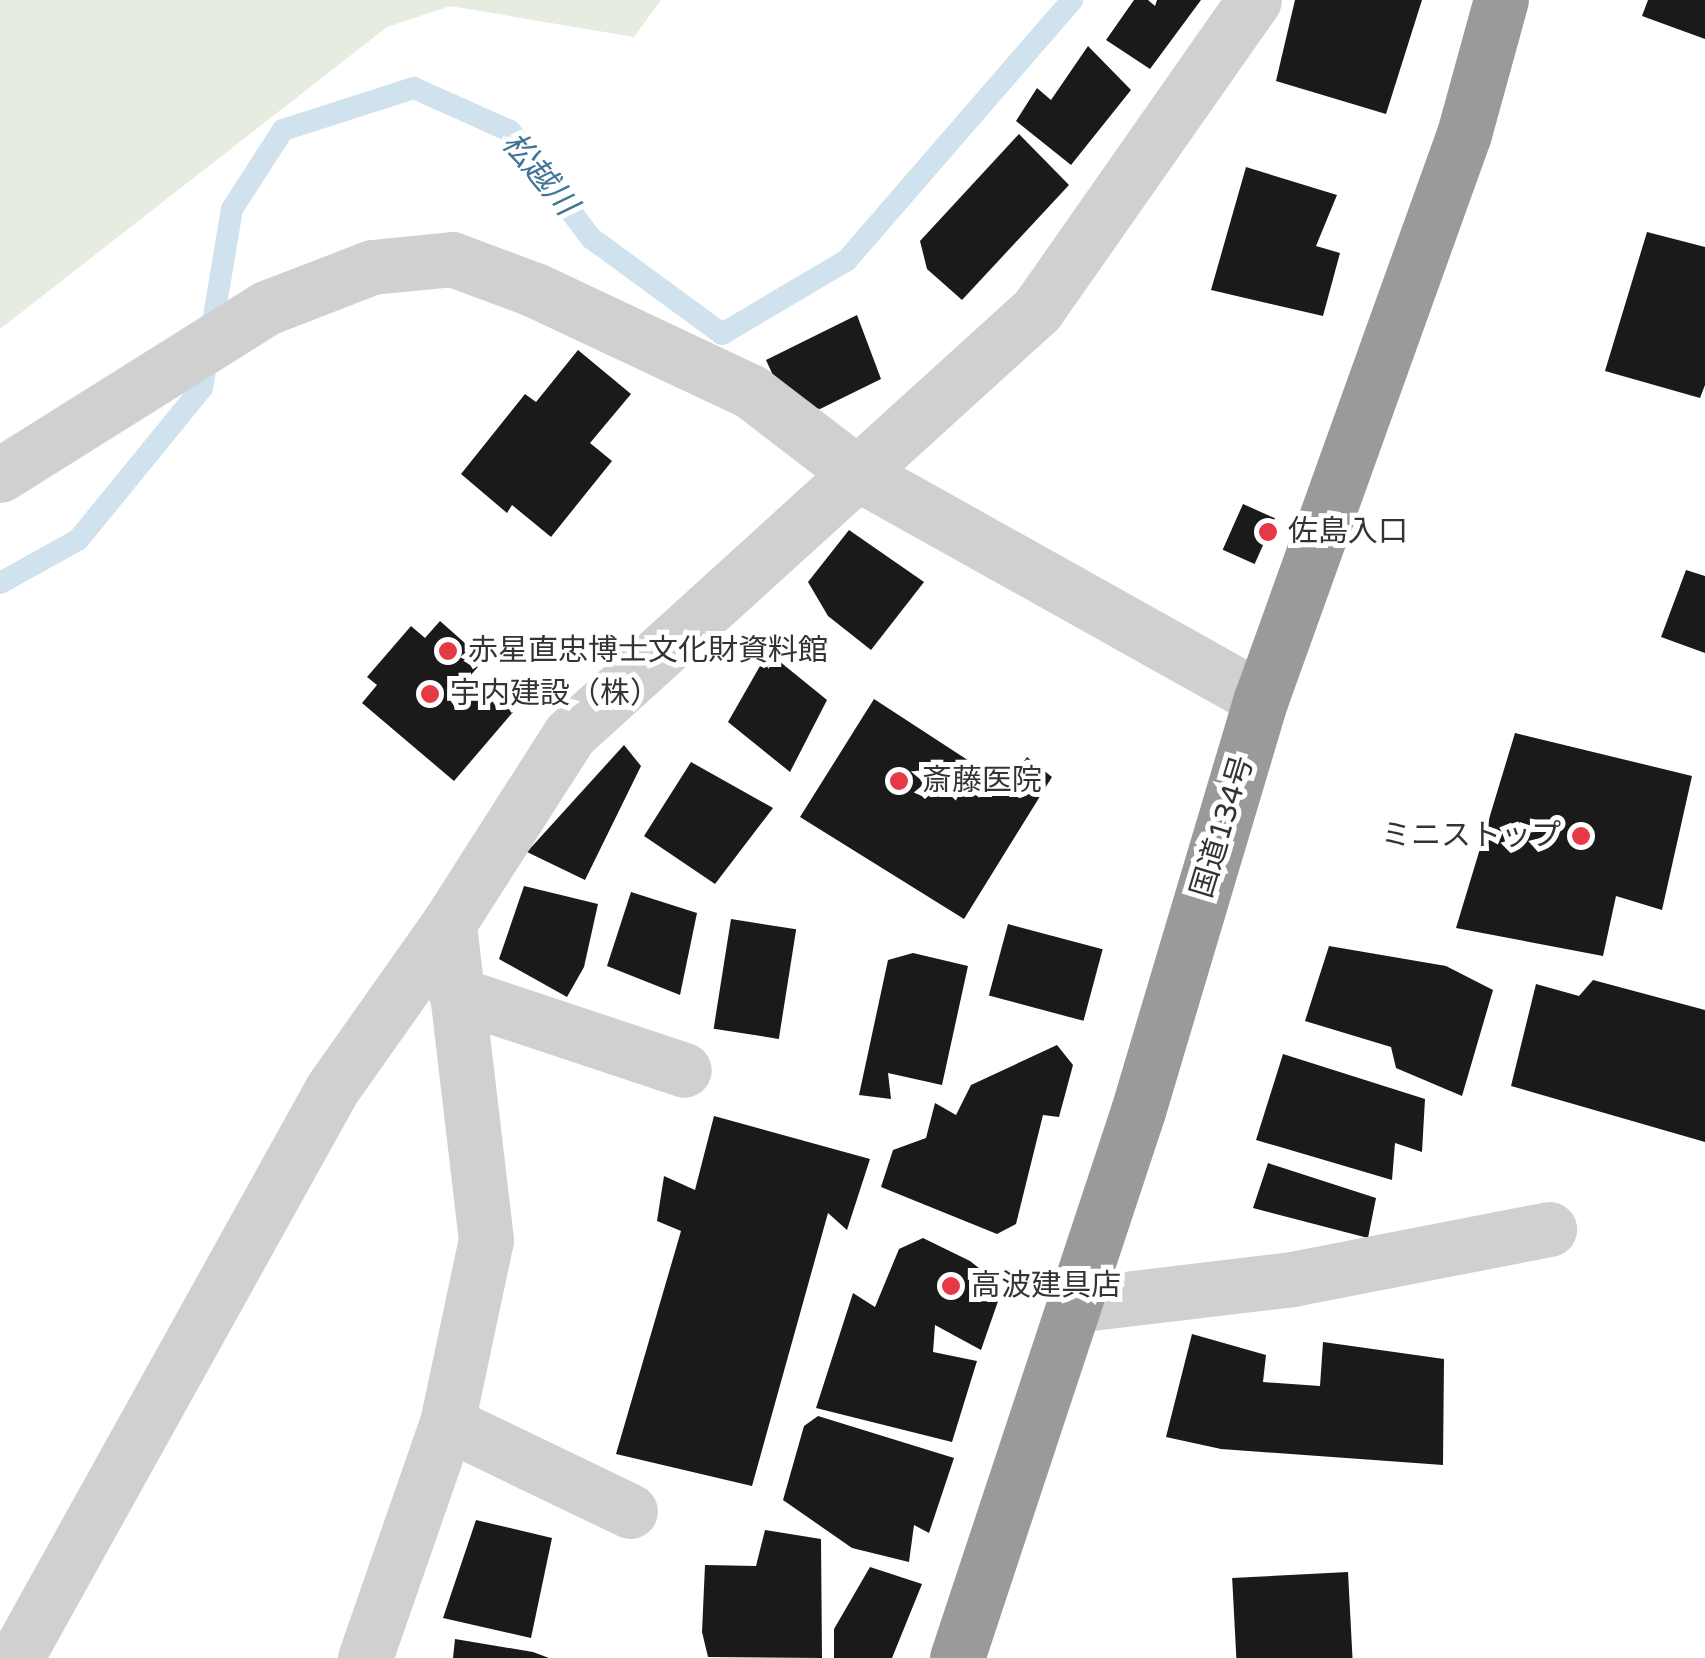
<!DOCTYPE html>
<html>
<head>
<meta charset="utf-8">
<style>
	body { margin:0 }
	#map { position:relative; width:1705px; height:1658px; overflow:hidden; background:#fff; font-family:"Varela Round","Noto Sans JP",sans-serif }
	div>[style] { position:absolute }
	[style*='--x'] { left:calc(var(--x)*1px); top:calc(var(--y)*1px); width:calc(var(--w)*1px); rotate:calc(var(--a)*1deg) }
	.green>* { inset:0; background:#e6ecdf }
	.stream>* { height:22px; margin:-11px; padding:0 11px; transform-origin:11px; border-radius:11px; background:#cfe2ee }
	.building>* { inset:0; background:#1a1a1a; transform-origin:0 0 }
	.minor>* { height:55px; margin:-27.5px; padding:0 27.5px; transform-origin:27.5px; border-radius:27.5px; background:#d0d0d0 }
	.highway>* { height:55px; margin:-27.5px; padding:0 27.5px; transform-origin:27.5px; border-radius:27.5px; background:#9a9a9a }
	.dots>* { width:28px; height:28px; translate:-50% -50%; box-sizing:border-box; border:5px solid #fff; border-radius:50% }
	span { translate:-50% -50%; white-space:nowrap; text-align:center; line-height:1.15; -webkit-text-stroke:10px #fff; paint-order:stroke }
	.poi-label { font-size:30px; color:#333 }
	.left { translate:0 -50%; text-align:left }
	.right { translate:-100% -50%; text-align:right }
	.street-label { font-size:30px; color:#333 }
	.water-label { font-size:32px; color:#3f7597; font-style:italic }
</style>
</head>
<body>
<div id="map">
	<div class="green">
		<div style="clip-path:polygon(0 0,661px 0,634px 37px,450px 6px,387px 27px,0 329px)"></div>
	</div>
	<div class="stream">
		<div style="--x:0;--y:583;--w:89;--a:-28.9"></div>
		<div style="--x:78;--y:540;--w:196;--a:-50.8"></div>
		<div style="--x:202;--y:388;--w:181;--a:-80.5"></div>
		<div style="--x:232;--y:209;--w:94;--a:-57.2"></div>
		<div style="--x:283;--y:130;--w:138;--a:-17.8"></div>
		<div style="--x:414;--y:88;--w:105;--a:24.1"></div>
		<div style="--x:510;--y:131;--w:134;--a:52.9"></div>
		<div style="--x:591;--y:238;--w:162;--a:36.2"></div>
		<div style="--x:722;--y:334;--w:145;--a:-30.6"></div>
		<div style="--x:847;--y:260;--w:344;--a:-49.1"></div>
	</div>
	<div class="building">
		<div style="clip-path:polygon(1134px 0,1148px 0,1155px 6px,1157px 0,1201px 0,1150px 69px,1106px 40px)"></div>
		<div style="clip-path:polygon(1295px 0,1422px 0,1386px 114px,1276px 81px)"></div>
		<div style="clip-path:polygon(1648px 0,1705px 0,1705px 39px,1642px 16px)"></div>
		<div style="clip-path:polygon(1088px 46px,1131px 90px,1071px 165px,1016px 121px,1037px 88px,1051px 100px)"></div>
		<div style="clip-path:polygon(1019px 134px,1069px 185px,962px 300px,927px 269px,920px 241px)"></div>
		<div style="clip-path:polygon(1246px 167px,1337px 195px,1316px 246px,1340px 253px,1323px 316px,1211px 290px)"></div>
		<div style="clip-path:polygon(1647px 232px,1705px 247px,1705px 385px,1700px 398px,1605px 371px)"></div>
		<div style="clip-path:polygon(857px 315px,881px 379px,820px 409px,786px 404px,766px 360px)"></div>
		<div style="clip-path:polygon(578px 350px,631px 394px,590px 443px,612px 461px,551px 537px,512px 505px,507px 513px,461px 474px,525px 394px,536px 402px)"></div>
		<div style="left:1243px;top:504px;width:35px;height:50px;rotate:24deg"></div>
		<div style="clip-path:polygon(849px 530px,924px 582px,871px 650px,828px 616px,808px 582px)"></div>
		<div style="clip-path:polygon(1686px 570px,1705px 576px,1705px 653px,1661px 637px)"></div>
		<div style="clip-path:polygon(440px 621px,484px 660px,470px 676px,513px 712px,454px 781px,362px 703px,377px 685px,367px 677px,411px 626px,425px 638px)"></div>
		<div style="clip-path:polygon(768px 652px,827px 700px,790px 772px,728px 722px)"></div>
		<div style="clip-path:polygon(874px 699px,1006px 785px,1027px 757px,1052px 777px,964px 919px,800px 817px)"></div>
		<div style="clip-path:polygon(1515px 733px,1692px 776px,1662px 910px,1616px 896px,1603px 956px,1456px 928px)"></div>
		<div style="clip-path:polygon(624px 745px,641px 766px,585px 880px,527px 852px)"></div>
		<div style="clip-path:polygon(691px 762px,773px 808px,715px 884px,644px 836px)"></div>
		<div style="clip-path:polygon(524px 886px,598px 904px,584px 967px,567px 997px,499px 959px)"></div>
		<div style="clip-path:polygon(631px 892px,697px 913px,680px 995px,607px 966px)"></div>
		<div style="left:731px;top:919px;width:66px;height:111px;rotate:9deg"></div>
		<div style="left:1008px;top:924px;width:98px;height:74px;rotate:15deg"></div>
		<div style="clip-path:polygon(1329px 946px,1446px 966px,1493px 990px,1462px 1096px,1396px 1068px,1391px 1047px,1305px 1021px)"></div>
		<div style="clip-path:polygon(913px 953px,968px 966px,942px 1085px,888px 1073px,891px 1099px,859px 1095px,888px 960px)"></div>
		<div style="clip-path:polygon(1593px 980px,1705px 1010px,1705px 1142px,1511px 1086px,1536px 984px,1579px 996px)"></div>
		<div style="clip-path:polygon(1057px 1045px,1073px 1065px,1059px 1117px,1043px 1115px,1016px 1224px,997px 1234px,881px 1187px,893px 1150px,926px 1138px,935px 1103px,956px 1115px,971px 1085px)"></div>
		<div style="clip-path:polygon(1283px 1054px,1425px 1099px,1422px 1152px,1395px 1143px,1392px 1180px,1256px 1140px)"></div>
		<div style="clip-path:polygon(714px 1116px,870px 1159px,847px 1230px,828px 1213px,752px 1486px,616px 1454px,681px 1231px,657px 1221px,664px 1176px,695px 1190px)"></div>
		<div style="clip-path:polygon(1268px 1163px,1376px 1198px,1368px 1238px,1253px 1208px)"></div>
		<div style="clip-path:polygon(923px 1238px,970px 1261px,1003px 1287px,981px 1350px,935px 1325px,933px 1352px,977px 1361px,952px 1442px,816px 1408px,853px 1293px,875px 1307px,899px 1249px)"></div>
		<div style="clip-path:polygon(1192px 1334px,1266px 1355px,1263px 1382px,1320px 1386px,1323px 1342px,1444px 1359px,1443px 1465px,1221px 1449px,1166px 1437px)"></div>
		<div style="clip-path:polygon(818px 1416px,954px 1458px,929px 1533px,914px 1525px,909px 1562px,852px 1548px,783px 1500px,804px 1426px)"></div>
		<div style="clip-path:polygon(476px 1520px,552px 1538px,531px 1638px,443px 1618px)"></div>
		<div style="clip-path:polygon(765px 1530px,821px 1539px,822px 1658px,708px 1657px,702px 1632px,705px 1565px,756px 1566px)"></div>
		<div style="clip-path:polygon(870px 1567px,922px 1584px,892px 1658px,834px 1658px,834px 1629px)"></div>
		<div style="left:1348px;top:1572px;width:86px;height:116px;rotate:87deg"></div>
		<div style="clip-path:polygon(455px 1639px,533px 1652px,549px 1658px,453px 1658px)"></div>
	</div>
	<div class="minor">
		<div style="--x:0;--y:475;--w:314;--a:-32.1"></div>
		<div style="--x:266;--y:308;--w:114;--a:-21.1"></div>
		<div style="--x:372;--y:267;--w:80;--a:-5.7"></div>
		<div style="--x:452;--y:259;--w:89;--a:20.5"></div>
		<div style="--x:535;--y:290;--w:238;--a:25.2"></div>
		<div style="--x:750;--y:391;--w:135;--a:37.5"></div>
		<div style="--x:857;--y:473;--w:463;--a:29.2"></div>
		<div style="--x:456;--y:994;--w:240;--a:18.4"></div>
		<div style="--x:1075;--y:1305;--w:219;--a:-6.8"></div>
		<div style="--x:1292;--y:1279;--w:262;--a:-11"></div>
		<div style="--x:447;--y:1423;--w:203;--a:25.7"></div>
		<div style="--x:16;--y:1658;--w:651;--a:-60.95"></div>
		<div style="--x:332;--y:1089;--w:203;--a:-54.8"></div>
		<div style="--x:449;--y:923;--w:224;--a:-57.4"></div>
		<div style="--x:570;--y:734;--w:631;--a:-42.24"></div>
		<div style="--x:1037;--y:310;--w:378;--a:-55"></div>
		<div style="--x:365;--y:1658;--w:249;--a:-70.8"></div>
		<div style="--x:447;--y:1423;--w:187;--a:-78"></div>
		<div style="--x:486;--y:1240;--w:319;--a:-96.7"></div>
	</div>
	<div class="highway">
		<div style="--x:957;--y:1658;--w:576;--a:-71.69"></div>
		<div style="--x:1138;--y:1111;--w:430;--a:-73.4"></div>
		<div style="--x:1261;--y:699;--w:600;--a:-70.24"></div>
		<div style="--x:1464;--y:134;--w:139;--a:-74.6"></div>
	</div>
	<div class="dots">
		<div style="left:1268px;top:532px;background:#e63946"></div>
		<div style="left:448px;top:651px;background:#e63946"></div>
		<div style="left:430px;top:694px;background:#e63946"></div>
		<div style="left:899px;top:781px;background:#e63946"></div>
		<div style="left:1581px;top:836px;background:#e63946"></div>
		<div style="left:951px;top:1286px;background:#e63946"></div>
	</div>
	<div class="poi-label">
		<span class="left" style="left:1288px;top:532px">佐島入口</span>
		<span class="left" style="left:468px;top:651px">赤星直忠博士文化財資料館</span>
		<span class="left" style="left:450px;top:694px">宇内建設（株）</span>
		<span class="left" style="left:922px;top:781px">斎藤医院</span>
		<span class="right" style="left:1561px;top:836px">ミニストップ</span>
		<span class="left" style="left:971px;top:1286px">高波建具店</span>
	</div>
	<div class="street-label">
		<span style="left:1223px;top:827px;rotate:-73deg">国道134号</span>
	</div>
	<div class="water-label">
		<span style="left:539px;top:174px;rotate:50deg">松越川</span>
	</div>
</div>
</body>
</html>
